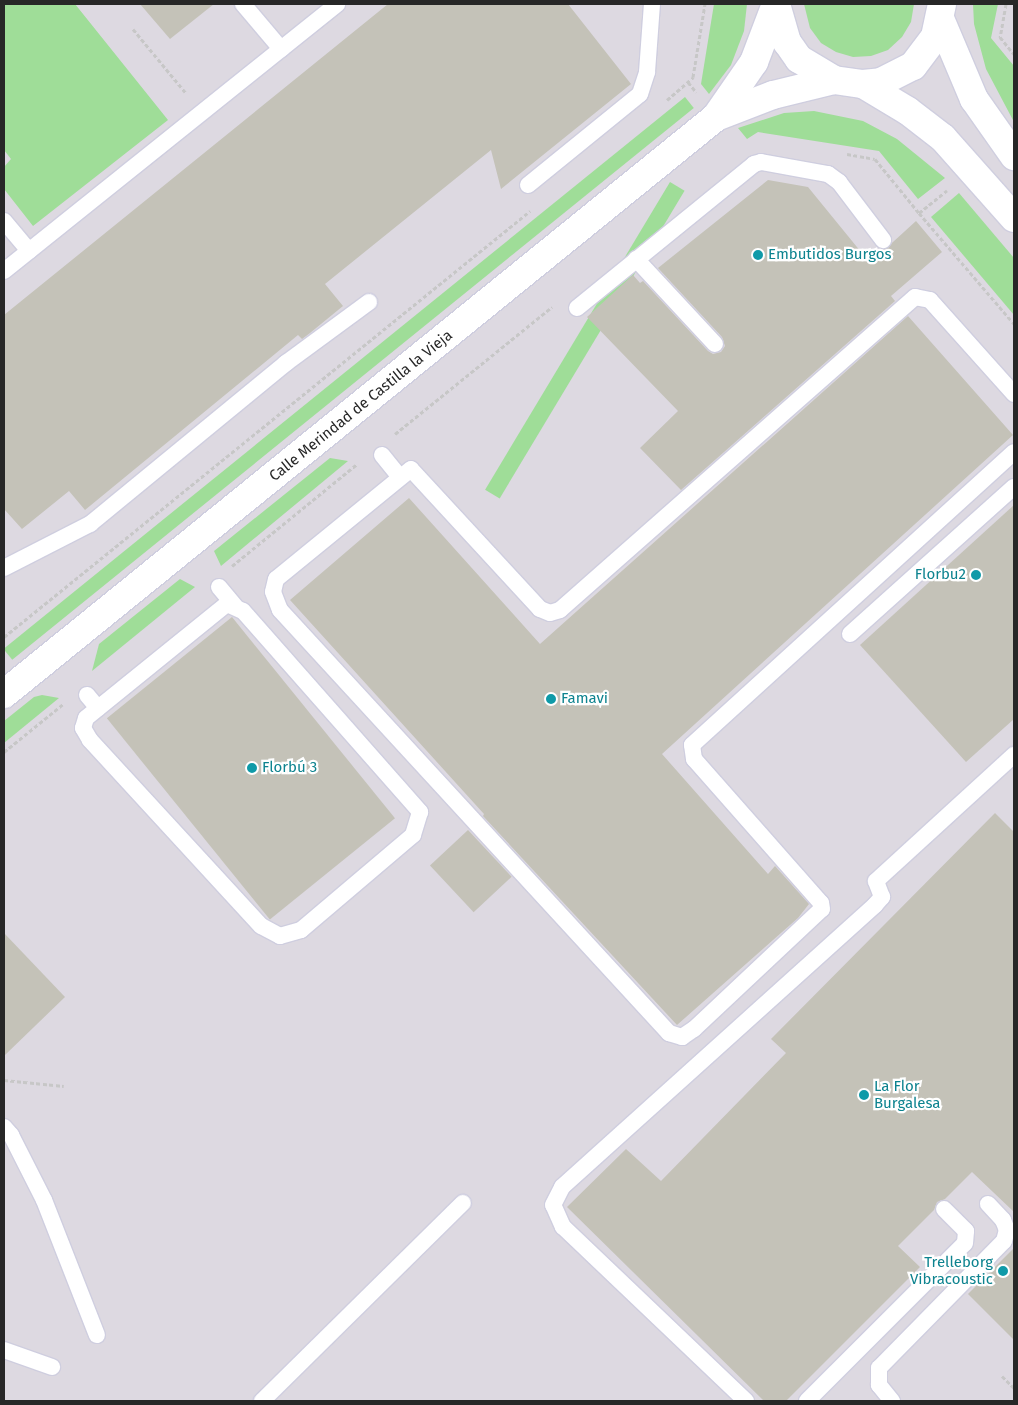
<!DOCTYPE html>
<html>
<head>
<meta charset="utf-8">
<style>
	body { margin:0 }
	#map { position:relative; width:1018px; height:1405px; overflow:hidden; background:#e9e5d9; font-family:"Fira Sans",sans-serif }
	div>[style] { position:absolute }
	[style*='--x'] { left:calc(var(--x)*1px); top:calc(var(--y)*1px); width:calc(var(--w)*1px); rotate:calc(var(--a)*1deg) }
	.industrial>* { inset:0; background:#ddd9e1; transform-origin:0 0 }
	.green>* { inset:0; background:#9fdd98; transform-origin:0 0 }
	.building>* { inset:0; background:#c4c2b8; transform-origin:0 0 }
	.path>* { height:3px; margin-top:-1.5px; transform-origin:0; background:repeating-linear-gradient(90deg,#c7c7c7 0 4px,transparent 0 6.5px) }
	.roads { filter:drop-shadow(1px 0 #cfcedf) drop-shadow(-1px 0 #cfcedf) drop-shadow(0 1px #cfcedf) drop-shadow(0 -1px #cfcedf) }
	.service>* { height:16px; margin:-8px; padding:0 8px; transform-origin:8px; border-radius:8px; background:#fff }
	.minor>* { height:28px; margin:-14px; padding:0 14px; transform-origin:14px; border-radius:14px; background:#fff }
	.secondary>* { height:28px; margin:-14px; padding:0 14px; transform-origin:14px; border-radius:14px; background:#fff }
	.dots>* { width:14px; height:14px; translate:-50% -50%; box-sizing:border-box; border:2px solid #fff; border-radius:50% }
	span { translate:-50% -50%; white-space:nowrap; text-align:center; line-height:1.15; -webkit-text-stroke:4.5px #fff; paint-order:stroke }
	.culture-label { font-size:15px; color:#0d838f }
	.left { translate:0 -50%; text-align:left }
	.right { translate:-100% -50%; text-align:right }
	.street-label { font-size:15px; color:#272727 }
	.frame { position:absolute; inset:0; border:5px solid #272727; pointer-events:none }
</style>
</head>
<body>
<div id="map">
	<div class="industrial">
		<div style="left:4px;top:4px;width:1010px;height:1397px"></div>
	</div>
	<div class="green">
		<div style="clip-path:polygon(4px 4px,75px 4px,168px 120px,33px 226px,4px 189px,4px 167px,11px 159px,4px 150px)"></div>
		<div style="clip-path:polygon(714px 4px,747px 4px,744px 31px,731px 65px,709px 94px,701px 84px)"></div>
		<div style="clip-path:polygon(804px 4px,914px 4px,911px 22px,902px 37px,888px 50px,871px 56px,853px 57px,836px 52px,821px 43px,810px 28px)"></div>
		<div style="clip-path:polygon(973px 4px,998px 4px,991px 38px,1014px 66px,1014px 122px,986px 69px,974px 24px)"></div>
		<div style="left:685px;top:97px;width:14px;height:877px;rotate:51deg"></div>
		<div style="clip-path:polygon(814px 111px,863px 121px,897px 139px,945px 178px,918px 199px,879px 151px,758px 132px,747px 139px,738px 128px,784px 113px)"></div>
		<div style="left:670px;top:182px;width:17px;height:359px;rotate:31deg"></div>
		<div style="clip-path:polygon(959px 193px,1014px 258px,1014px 315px,931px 217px)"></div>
		<div style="clip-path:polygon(330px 458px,348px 461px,221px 566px,214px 551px)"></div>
		<div style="clip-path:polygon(180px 579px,195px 587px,92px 671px,99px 644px)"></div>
		<div style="clip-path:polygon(42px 695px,59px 698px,4px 743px,4px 721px,34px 697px)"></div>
	</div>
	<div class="building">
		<div style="clip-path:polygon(140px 4px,214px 4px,170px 39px)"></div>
		<div style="clip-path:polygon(388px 4px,568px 4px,631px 84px,501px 189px,491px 150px,325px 284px,343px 306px,310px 333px,302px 339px,298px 335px,85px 510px,69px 491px,22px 529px,4px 509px,4px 315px)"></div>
		<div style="clip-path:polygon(768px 180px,808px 187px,870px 263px,916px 221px,942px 252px,891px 296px,895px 301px,681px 490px,640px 448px,678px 411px,587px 317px,633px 275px,640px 283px,643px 281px,708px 351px,713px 354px,721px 352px,725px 346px,722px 337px,658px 268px)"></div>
		<div style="clip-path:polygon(908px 316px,1013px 435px,662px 754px,768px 874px,775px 866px,809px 904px,798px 918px,677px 1025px,483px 816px,484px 814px,290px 600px,409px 498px,540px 644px)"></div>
		<div style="clip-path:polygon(1014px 505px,1014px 719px,966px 762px,860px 645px)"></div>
		<div style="left:232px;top:617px;width:259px;height:161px;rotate:51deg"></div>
		<div style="clip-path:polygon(995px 813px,1014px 832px,1014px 1212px,972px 1172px,945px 1199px,937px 1202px,934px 1210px,898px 1246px,920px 1267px,786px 1401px,764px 1401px,567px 1207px,626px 1149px,661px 1181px,786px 1053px,771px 1039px)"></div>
		<div style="left:468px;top:830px;width:64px;height:52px;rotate:47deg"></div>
		<div style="clip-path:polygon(4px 933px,65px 997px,4px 1056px)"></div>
		<div style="clip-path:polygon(1014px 1248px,1014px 1340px,968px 1294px)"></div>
	</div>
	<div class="path">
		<div style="--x:1006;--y:4;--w:34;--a:100"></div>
		<div style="--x:1000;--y:37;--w:22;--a:51"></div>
		<div style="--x:133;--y:29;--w:83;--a:50.4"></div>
		<div style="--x:688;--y:82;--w:13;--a:51"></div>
		<div style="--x:667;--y:100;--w:35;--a:-41"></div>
		<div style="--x:693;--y:77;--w:74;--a:-80.7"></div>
		<div style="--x:847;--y:154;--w:28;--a:10"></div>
		<div style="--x:875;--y:159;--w:70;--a:50.8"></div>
		<div style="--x:919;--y:213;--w:36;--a:-39"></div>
		<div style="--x:919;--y:213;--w:146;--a:49.4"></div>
		<div style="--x:395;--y:434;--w:202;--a:-39"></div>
		<div style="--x:232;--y:566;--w:161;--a:-39.2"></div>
		<div style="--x:4;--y:637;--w:677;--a:-39"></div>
		<div style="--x:4;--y:752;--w:76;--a:-39.1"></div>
		<div style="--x:4;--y:1080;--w:60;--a:5.7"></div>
		<div style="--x:1002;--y:1376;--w:17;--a:45"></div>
	</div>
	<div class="roads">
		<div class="service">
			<div style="--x:243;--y:4;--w:59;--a:49.8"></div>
			<div style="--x:528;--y:185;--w:144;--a:-39.1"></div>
			<div style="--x:640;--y:94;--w:23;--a:-72"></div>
			<div style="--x:647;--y:72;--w:68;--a:-85.8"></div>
			<div style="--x:4;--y:221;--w:39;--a:50"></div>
			<div style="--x:636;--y:259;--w:116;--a:47.1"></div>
			<div style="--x:4;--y:271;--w:427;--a:-38.7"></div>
			<div style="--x:577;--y:308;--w:228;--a:-39.1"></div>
			<div style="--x:754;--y:164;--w:7;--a:-16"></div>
			<div style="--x:761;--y:162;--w:68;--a:10.2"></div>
			<div style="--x:828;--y:174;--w:14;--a:36"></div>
			<div style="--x:839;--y:182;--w:73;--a:52.8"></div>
			<div style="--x:1014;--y:394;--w:126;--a:-131.8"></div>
			<div style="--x:930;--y:300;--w:15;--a:-169"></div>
			<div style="--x:915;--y:297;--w:473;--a:138.6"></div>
			<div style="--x:560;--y:610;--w:10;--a:163"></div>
			<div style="--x:550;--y:613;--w:11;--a:-158"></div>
			<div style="--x:540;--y:609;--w:190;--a:-132.7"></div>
			<div style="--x:411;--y:469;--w:174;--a:140.8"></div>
			<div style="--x:276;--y:579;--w:13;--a:103"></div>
			<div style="--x:273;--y:592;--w:19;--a:69"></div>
			<div style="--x:280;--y:610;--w:575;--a:47.4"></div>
			<div style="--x:669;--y:1033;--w:14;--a:17"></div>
			<div style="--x:682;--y:1037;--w:14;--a:-34"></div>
			<div style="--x:694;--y:1029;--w:175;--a:-43.2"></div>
			<div style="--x:822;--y:909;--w:6;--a:-99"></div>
			<div style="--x:821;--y:903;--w:192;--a:-131.4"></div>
			<div style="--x:694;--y:759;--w:14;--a:-98"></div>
			<div style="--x:692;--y:745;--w:435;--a:-42.3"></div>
			<div style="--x:382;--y:455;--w:27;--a:51"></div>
			<div style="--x:4;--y:568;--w:97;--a:-27.1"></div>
			<div style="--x:90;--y:524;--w:254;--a:-39.4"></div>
			<div style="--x:286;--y:363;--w:103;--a:-36.3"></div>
			<div style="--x:219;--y:587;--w:25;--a:50"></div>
			<div style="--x:227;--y:604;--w:17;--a:24"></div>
			<div style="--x:243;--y:611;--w:268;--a:48.6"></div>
			<div style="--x:420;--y:812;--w:24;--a:107"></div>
			<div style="--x:413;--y:835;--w:147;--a:139.7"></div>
			<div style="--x:301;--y:930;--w:22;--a:164"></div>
			<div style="--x:280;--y:936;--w:21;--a:-152"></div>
			<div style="--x:261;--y:926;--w:253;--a:-132.6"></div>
			<div style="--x:90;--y:740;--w:14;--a:-120"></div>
			<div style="--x:83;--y:728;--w:10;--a:-73"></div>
			<div style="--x:86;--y:718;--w:181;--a:-39"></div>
			<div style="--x:850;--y:634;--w:220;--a:-41.9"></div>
			<div style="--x:87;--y:695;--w:17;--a:50"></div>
			<div style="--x:4;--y:1127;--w:11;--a:49"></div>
			<div style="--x:11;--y:1135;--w:73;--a:63.1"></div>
			<div style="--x:44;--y:1200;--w:145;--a:68.6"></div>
			<div style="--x:4;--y:1350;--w:51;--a:19.5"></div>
			<div style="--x:262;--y:1401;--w:282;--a:-44.6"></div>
			<div style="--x:746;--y:1401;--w:253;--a:-136.4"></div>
			<div style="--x:563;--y:1227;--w:24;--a:-114"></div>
			<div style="--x:553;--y:1205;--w:20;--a:-63"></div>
			<div style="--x:562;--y:1187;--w:421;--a:-42"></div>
			<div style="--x:875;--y:905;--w:11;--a:-49"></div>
			<div style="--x:882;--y:897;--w:17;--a:-111"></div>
			<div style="--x:876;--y:881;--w:187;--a:-42.4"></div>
			<div style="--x:807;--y:1401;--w:223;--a:-45"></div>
			<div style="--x:965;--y:1243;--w:12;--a:-85"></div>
			<div style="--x:966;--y:1231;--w:31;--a:-135"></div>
			<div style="--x:892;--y:1401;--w:21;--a:-129"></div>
			<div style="--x:879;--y:1385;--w:17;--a:-90"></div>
			<div style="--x:879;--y:1368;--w:178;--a:-45.5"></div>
			<div style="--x:1004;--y:1241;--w:11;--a:-75"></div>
			<div style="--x:1007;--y:1230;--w:11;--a:-112"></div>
			<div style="--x:1003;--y:1220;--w:22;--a:-133"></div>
		</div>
		<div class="minor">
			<div style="--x:716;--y:117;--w:61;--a:-21.1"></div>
			<div style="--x:773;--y:95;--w:63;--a:-13.8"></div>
			<div style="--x:4;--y:694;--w:916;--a:-39.02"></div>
			<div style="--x:716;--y:117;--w:67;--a:-55.4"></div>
			<div style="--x:754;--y:62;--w:62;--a:-69.2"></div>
		</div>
		<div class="secondary">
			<div style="--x:776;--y:4;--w:40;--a:74"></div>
			<div style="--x:787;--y:42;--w:21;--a:55"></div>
			<div style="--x:799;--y:59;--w:41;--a:31"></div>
			<div style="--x:834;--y:80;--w:29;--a:8"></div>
			<div style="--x:863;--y:84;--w:18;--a:-6"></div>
			<div style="--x:881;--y:82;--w:36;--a:-27"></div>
			<div style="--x:913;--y:66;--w:36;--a:-53"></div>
			<div style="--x:935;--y:37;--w:34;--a:-78"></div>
			<div style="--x:941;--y:21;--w:85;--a:67.1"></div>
			<div style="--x:974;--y:99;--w:70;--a:54.9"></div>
			<div style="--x:863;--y:84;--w:52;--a:31"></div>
			<div style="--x:908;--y:111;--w:44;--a:37.6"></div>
			<div style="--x:943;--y:138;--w:107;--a:48.4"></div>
		</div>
	</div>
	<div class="dots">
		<div style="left:758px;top:255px;background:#0f9aa8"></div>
		<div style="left:976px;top:575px;background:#0f9aa8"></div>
		<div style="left:551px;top:699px;background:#0f9aa8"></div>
		<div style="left:252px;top:768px;background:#0f9aa8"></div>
		<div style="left:864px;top:1095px;background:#0f9aa8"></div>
		<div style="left:1003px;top:1271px;background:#0f9aa8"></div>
	</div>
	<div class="culture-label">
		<span class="left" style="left:768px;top:255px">Embutidos Burgos</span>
		<span class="right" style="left:966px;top:575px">Florbu2</span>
		<span class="left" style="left:561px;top:699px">Famavi</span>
		<span class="left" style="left:262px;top:768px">Florbú 3</span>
		<span class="left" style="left:874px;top:1095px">La Flor<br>Burgalesa</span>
		<span class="right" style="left:993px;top:1271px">Trelleborg<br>Vibracoustic</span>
	</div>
	<div class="street-label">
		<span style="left:361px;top:406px;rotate:-39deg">Calle Merindad de Castilla la Vieja</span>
	</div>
	<div class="frame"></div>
</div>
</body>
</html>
